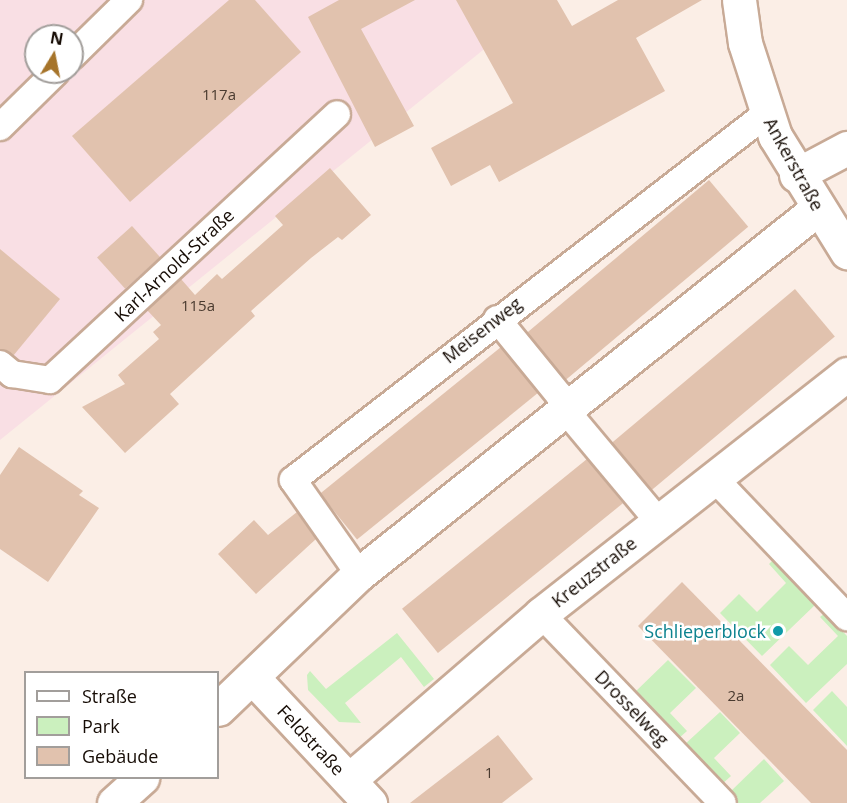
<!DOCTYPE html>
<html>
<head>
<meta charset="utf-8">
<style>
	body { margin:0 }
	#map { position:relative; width:847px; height:803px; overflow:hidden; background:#fbeee6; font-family:"Open Sans",sans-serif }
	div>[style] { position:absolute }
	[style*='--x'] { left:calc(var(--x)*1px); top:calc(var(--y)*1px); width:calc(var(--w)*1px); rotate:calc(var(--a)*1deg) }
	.commercial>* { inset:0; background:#f9dfe4 }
	.green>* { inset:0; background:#cbf0be }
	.building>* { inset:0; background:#e1c2ae; transform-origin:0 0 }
	.roads { filter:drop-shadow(2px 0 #c8aa96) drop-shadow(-2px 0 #c8aa96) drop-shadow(0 2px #c8aa96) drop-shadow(0 -2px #c8aa96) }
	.service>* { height:26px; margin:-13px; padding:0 13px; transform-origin:13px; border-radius:13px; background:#fff }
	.minor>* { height:33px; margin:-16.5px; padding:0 16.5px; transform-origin:16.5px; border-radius:16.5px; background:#fff }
	.dots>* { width:16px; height:16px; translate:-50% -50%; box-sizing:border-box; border:3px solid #fff; border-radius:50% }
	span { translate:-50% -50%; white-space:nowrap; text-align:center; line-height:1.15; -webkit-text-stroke:5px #fff; paint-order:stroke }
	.number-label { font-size:15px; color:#493a2f }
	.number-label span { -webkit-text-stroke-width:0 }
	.street-label { font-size:18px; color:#160c05 }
	.culture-label { font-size:18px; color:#0d838f }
	.right { translate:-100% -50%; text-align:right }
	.legend { position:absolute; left:24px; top:671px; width:195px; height:108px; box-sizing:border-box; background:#fff; border:2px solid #a29e9b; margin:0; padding:8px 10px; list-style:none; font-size:18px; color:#160c05 }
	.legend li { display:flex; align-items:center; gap:12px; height:30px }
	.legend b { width:30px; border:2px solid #a29e9b }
	.north { position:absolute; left:24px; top:24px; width:60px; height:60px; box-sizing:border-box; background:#fff; border:2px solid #a29e9b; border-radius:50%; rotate:10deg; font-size:16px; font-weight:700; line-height:24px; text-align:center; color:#160c05 }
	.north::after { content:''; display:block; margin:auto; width:21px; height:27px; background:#a6742a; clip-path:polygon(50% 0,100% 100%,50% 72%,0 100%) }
</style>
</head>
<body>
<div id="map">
	<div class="commercial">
		<div style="clip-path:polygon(evenodd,0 0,545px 0,0 440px,0 0,36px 36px,72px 36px,72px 72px,36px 72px,36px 36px)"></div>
	</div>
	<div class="green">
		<div style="clip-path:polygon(774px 559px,816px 604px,762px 656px,720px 613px,739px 594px,757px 612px,786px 583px,769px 564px)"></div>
		<div style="clip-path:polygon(825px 613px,847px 636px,847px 664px,806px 703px,770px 665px,789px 646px,808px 665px,838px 636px,820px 617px)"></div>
		<div style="clip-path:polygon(397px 633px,434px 679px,424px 687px,401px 657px,345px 703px,361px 723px,339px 722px,308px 690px,307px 675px,310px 671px,326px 689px)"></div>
		<div style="clip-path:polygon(668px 660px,696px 688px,670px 713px,687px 731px,678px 739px,633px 694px)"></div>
		<div style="clip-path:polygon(832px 691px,847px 707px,847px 746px,813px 710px)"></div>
		<div style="clip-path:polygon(720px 712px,740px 733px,714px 758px,731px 776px,721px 785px,684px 745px)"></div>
		<div style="clip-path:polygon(764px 759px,784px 781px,760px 803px,738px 803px,729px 793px)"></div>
	</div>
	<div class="building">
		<div style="clip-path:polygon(229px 0,255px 0,301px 52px,130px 202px,72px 136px)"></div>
		<div style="clip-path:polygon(339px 0,415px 0,361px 29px,414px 126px,375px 147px,308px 17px)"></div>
		<div style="clip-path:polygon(456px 0,557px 0,572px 26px,618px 0,702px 0,636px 38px,665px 91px,499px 182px,490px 165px,451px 186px,431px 148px,513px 103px)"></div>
		<div style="clip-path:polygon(330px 168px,371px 215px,342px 240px,338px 237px,311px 258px,251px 311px,255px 316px,170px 394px,179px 404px,125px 453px,82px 407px,125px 384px,118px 375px,159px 339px,153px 332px,161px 325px,147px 310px,181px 279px,195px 295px,217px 274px,222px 279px,283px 225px,275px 216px)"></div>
		<div style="left:709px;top:180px;width:61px;height:238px;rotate:50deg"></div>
		<div style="left:132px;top:226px;width:42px;height:47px;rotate:48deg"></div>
		<div style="clip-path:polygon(0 249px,60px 299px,13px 356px,0 349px)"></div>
		<div style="left:795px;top:289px;width:62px;height:239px;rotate:50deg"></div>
		<div style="left:501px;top:347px;width:59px;height:233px;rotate:51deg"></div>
		<div style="clip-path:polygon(19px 447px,83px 491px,79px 495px,99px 508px,48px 582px,0 549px,0 475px)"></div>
		<div style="left:587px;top:459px;width:57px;height:238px;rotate:51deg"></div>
		<div style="clip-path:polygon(297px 512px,316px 539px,256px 594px,218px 554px,254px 520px,268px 535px)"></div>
		<div style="clip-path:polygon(682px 582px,847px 750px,847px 803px,811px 803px,638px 626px)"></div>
		<div style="clip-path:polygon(498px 735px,533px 779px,502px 803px,410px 803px)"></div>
	</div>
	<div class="roads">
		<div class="service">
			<div style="--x:72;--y:56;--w:80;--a:-44.5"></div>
			<div style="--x:0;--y:127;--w:78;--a:-44.5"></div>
			<div style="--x:497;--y:319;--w:98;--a:50.8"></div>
			<div style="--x:559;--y:395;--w:19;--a:65"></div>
			<div style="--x:567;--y:412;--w:142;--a:50.1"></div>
			<div style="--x:0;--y:364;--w:16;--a:40"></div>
			<div style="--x:12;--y:374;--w:38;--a:9"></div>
			<div style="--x:50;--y:380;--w:391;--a:-42.8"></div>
			<div style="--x:713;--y:477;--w:194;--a:46.3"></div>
			<div style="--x:359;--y:574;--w:115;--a:-125.1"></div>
			<div style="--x:293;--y:480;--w:598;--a:-37.73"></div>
			<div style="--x:541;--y:614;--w:262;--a:46.1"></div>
		</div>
		<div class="minor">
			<div style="--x:739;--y:0;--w:43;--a:82.1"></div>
			<div style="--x:745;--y:43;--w:98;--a:72.1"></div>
			<div style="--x:775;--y:136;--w:137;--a:58.2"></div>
			<div style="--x:796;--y:175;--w:58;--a:-27.9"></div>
			<div style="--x:252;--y:677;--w:173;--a:46.9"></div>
			<div style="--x:218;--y:709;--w:195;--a:-43.8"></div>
			<div style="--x:359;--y:574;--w:586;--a:-38.55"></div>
			<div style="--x:349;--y:780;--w:254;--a:-40.8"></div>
			<div style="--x:541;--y:614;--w:389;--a:-38.1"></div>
			<div style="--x:114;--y:803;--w:38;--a:-42"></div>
		</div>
	</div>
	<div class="dots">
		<div style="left:778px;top:631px;background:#0f9aa8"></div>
	</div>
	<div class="number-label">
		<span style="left:219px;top:95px">117a</span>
		<span style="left:198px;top:306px">115a</span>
		<span style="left:736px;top:696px">2a</span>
		<span style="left:489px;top:773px">1</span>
	</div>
	<div class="street-label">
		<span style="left:794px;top:164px;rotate:61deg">Ankerstraße</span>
		<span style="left:174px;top:265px;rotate:-43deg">Karl-Arnold-Straße</span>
		<span style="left:482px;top:330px;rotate:-38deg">Meisenweg</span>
		<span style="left:594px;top:572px;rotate:-38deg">Kreuzstraße</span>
		<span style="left:632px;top:708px;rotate:46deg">Drosselweg</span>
		<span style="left:311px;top:740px;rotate:47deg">Feldstraße</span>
	</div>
	<div class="culture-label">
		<span class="right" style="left:766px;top:631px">Schlieperblock</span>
	</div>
	<ul class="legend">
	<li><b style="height:8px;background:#fff"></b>Straße</li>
	<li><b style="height:16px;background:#cbf0be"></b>Park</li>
	<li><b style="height:16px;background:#e1c2ae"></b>Gebäude</li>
	</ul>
	<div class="north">N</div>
</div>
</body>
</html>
